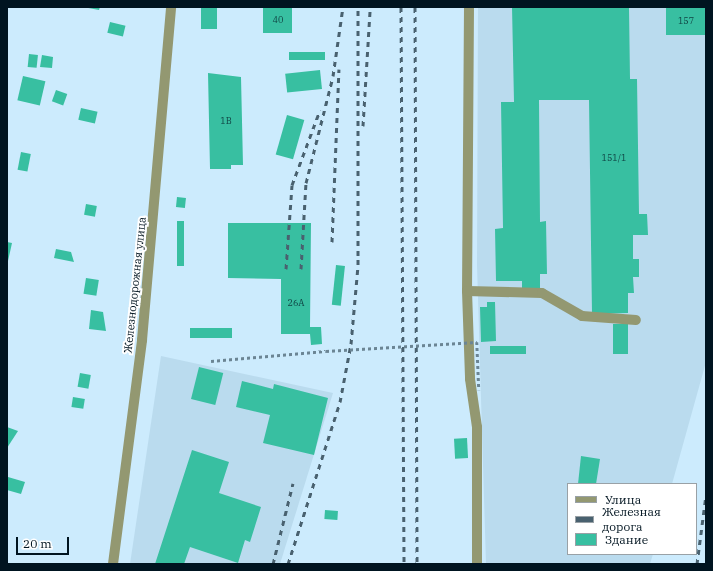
<!DOCTYPE html>
<html>
<head>
<meta charset="utf-8">
<style>
	body { margin:0 }
	#map { position:relative; width:713px; height:571px; overflow:hidden; background:#ccebfd; font-family:"IBM Plex Serif",serif }
	div>[style] { position:absolute }
	[style*='--x'] { left:calc(var(--x)*1px); top:calc(var(--y)*1px); width:calc(var(--w)*1px); rotate:calc(var(--a)*1deg) }
	.built>* { inset:0; background:#badbee }
	.building>* { inset:0; background:#38bfa1; transform-origin:0 0 }
	.path>* { height:2.5px; margin-top:-1.25px; transform-origin:0; background:repeating-linear-gradient(90deg,#6b8594 0 3px,transparent 0 6px) }
	.service>* { height:10px; margin:-5px; padding:0 5px; transform-origin:5px; border-radius:5px; background:#939871 }
	.minor>* { height:10px; margin:-5px; padding:0 5px; transform-origin:5px; border-radius:5px; background:#939871 }
	.rail>* { height:3px; margin-top:-1.5px; transform-origin:0; background:repeating-linear-gradient(90deg,#49616f 0 5px,transparent 0 10px) }
	.path-bridge>* { height:2.5px; margin-top:-1.25px; transform-origin:0; background:repeating-linear-gradient(90deg,#6b8594 0 3px,transparent 0 6px) }
	span { translate:-50% -50%; white-space:nowrap; text-align:center; line-height:1.15; -webkit-text-stroke:4px #fff; paint-order:stroke }
	.number-label { font-size:9px; color:#0e3f40 }
	.number-label span { -webkit-text-stroke-width:0 }
	.street-label { font-size:11px; color:#001420 }
	.frame { position:absolute; inset:0; border:8px solid #001420; pointer-events:none }
	.legend { position:absolute; left:567px; top:483px; width:130px; height:72px; box-sizing:border-box; background:#fff; border:1px solid #99a1a6; margin:0; padding:5px 7px; list-style:none; font-size:12px; color:#001420 }
	.legend li { display:flex; align-items:center; gap:8px; height:20px }
	.legend b { width:20px; border:1px solid #99a1a6 }
	.scale { position:absolute; left:16px; top:537px; width:53px; height:18px; box-sizing:border-box; border:2px solid #001420; border-top:0; padding-left:5px; font-size:12px; line-height:14px; white-space:nowrap; color:#001420; -webkit-text-stroke:3px #fff; paint-order:stroke }
</style>
</head>
<body>
<div id="map">
	<div class="built">
		<div style="clip-path:polygon(478px 7px,706px 7px,706px 362px,672px 484px,568px 484px,568px 554px,653px 554px,650px 564px,486px 564px,477px 265px)"></div>
		<div style="clip-path:polygon(161px 356px,333px 393px,280px 564px,130px 564px)"></div>
	</div>
	<div class="building">
		<div style="clip-path:polygon(83px 7px,100px 7px,99px 10px)"></div>
		<div style="left:201px;top:7px;width:16px;height:22px"></div>
		<div style="left:263px;top:7px;width:29px;height:26px"></div>
		<div style="clip-path:polygon(512px 7px,629px 7px,630px 79px,637px 79px,639px 214px,647px 214px,648px 235px,633px 235px,633px 259px,639px 259px,639px 277px,633px 277px,634px 293px,628px 293px,628px 313px,592px 314px,589px 100px,539px 100px,540px 222px,546px 221px,547px 274px,540px 274px,540px 288px,522px 289px,522px 281px,496px 281px,495px 229px,503px 228px,501px 102px,514px 102px)"></div>
		<div style="left:666px;top:7px;width:40px;height:28px"></div>
		<div style="left:110px;top:22px;width:16px;height:11px;rotate:14deg"></div>
		<div style="left:325px;top:52px;width:8px;height:36px;rotate:90deg"></div>
		<div style="left:29px;top:54px;width:9px;height:13px;rotate:6deg"></div>
		<div style="clip-path:polygon(42px 55px,53px 57px,52px 68px,40px 67px)"></div>
		<div style="left:320px;top:70px;width:19px;height:35px;rotate:84deg"></div>
		<div style="clip-path:polygon(208px 73px,241px 77px,243px 165px,231px 165px,231px 169px,210px 169px)"></div>
		<div style="left:23px;top:76px;width:23px;height:25px;rotate:13deg"></div>
		<div style="left:56px;top:90px;width:12px;height:12px;rotate:20deg"></div>
		<div style="left:81px;top:108px;width:17px;height:12px;rotate:13deg"></div>
		<div style="left:287px;top:115px;width:18px;height:41px;rotate:16deg"></div>
		<div style="left:21px;top:152px;width:10px;height:18px;rotate:11deg"></div>
		<div style="left:177px;top:197px;width:9px;height:10px;rotate:6deg"></div>
		<div style="left:86px;top:204px;width:11px;height:11px;rotate:10deg"></div>
		<div style="left:177px;top:221px;width:7px;height:45px"></div>
		<div style="clip-path:polygon(228px 223px,311px 223px,310px 327px,321px 327px,322px 344px,311px 345px,310px 334px,281px 334px,281px 279px,228px 278px)"></div>
		<div style="clip-path:polygon(7px 242px,12px 243px,8px 261px,7px 261px)"></div>
		<div style="clip-path:polygon(56px 249px,71px 252px,74px 262px,54px 258px)"></div>
		<div style="left:336px;top:265px;width:9px;height:40px;rotate:6deg"></div>
		<div style="left:86px;top:278px;width:13px;height:16px;rotate:9deg"></div>
		<div style="clip-path:polygon(487px 302px,495px 302px,496px 341px,481px 342px,480px 307px,487px 307px)"></div>
		<div style="clip-path:polygon(91px 310px,103px 312px,106px 331px,89px 329px)"></div>
		<div style="left:613px;top:324px;width:15px;height:30px"></div>
		<div style="left:190px;top:328px;width:42px;height:10px"></div>
		<div style="left:526px;top:346px;width:8px;height:36px;rotate:90deg"></div>
		<div style="left:199px;top:367px;width:25px;height:33px;rotate:14deg"></div>
		<div style="left:80px;top:373px;width:11px;height:14px;rotate:10deg"></div>
		<div style="clip-path:polygon(242px 381px,273px 389px,274px 384px,328px 398px,314px 455px,263px 443px,270px 415px,236px 407px)"></div>
		<div style="left:73px;top:397px;width:12px;height:10px;rotate:9deg"></div>
		<div style="clip-path:polygon(7px 427px,18px 431px,7px 448px)"></div>
		<div style="left:467px;top:438px;width:20px;height:13px;rotate:87deg"></div>
		<div style="clip-path:polygon(192px 450px,229px 462px,219px 493px,261px 507px,250px 542px,245px 540px,238px 563px,190px 547px,184px 564px,155px 564px)"></div>
		<div style="clip-path:polygon(581px 456px,600px 459px,596px 484px,578px 484px)"></div>
		<div style="clip-path:polygon(8px 477px,25px 482px,21px 494px,7px 490px)"></div>
		<div style="left:325px;top:510px;width:13px;height:9px;rotate:4deg"></div>
	</div>
	<div class="path">
		<div style="--x:211;--y:361;--w:115;--a:-5"></div>
	</div>
	<div class="service">
		<div style="--x:469;--y:7;--w:284;--a:90.4"></div>
		<div style="--x:467;--y:291;--w:88;--a:88"></div>
		<div style="--x:470;--y:379;--w:49;--a:81.7"></div>
		<div style="--x:477;--y:427;--w:137;--a:90"></div>
		<div style="--x:467;--y:291;--w:75;--a:1.5"></div>
		<div style="--x:542;--y:293;--w:46;--a:29.9"></div>
		<div style="--x:582;--y:316;--w:54;--a:4.2"></div>
	</div>
	<div class="minor">
		<div style="--x:113;--y:564;--w:226;--a:-82.6"></div>
		<div style="--x:142;--y:340;--w:334;--a:-85"></div>
	</div>
	<div class="rail">
		<div style="--x:401;--y:7;--w:557;--a:89.69"></div>
		<div style="--x:415;--y:7;--w:557;--a:89.79"></div>
		<div style="--x:363;--y:126;--w:115;--a:-86.5"></div>
		<div style="--x:332;--y:242;--w:173;--a:-87.7"></div>
		<div style="--x:286;--y:269;--w:84;--a:-85.9"></div>
		<div style="--x:292;--y:185;--w:80;--a:-69.5"></div>
		<div style="--x:301;--y:269;--w:86;--a:-86.7"></div>
		<div style="--x:306;--y:183;--w:110;--a:-75.8"></div>
		<div style="--x:333;--y:76;--w:70;--a:-81.8"></div>
		<div style="--x:273;--y:564;--w:83;--a:-76.1"></div>
		<div style="--x:288;--y:564;--w:170;--a:-72.2"></div>
		<div style="--x:340;--y:402;--w:59;--a:-79.3"></div>
		<div style="--x:351;--y:344;--w:79;--a:-84.9"></div>
		<div style="--x:358;--y:265;--w:258;--a:-90"></div>
		<div style="--x:697;--y:564;--w:70;--a:-82.6"></div>
	</div>
	<div class="path-bridge">
		<div style="--x:326;--y:351;--w:151;--a:-3.4"></div>
		<div style="--x:477;--y:342;--w:48;--a:87.6"></div>
	</div>
	<div class="number-label">
		<span style="left:278px;top:20px">40</span>
		<span style="left:686px;top:21px">157</span>
		<span style="left:226px;top:121px">1В</span>
		<span style="left:614px;top:158px">151/1</span>
		<span style="left:296px;top:303px">26А</span>
	</div>
	<div class="street-label">
		<span style="left:135px;top:285px;rotate:-84deg">Железнодорожная улица</span>
	</div>
	<div class="frame"></div>
	<ul class="legend">
	<li><b style="height:5px;background:#939871"></b>Улица</li>
	<li><b style="height:5px;background:#49616f"></b>Железная дорога</li>
	<li><b style="height:11px;background:#38bfa1"></b>Здание</li>
	</ul>
	<div class="scale">20 m</div>
</div>
</body>
</html>
